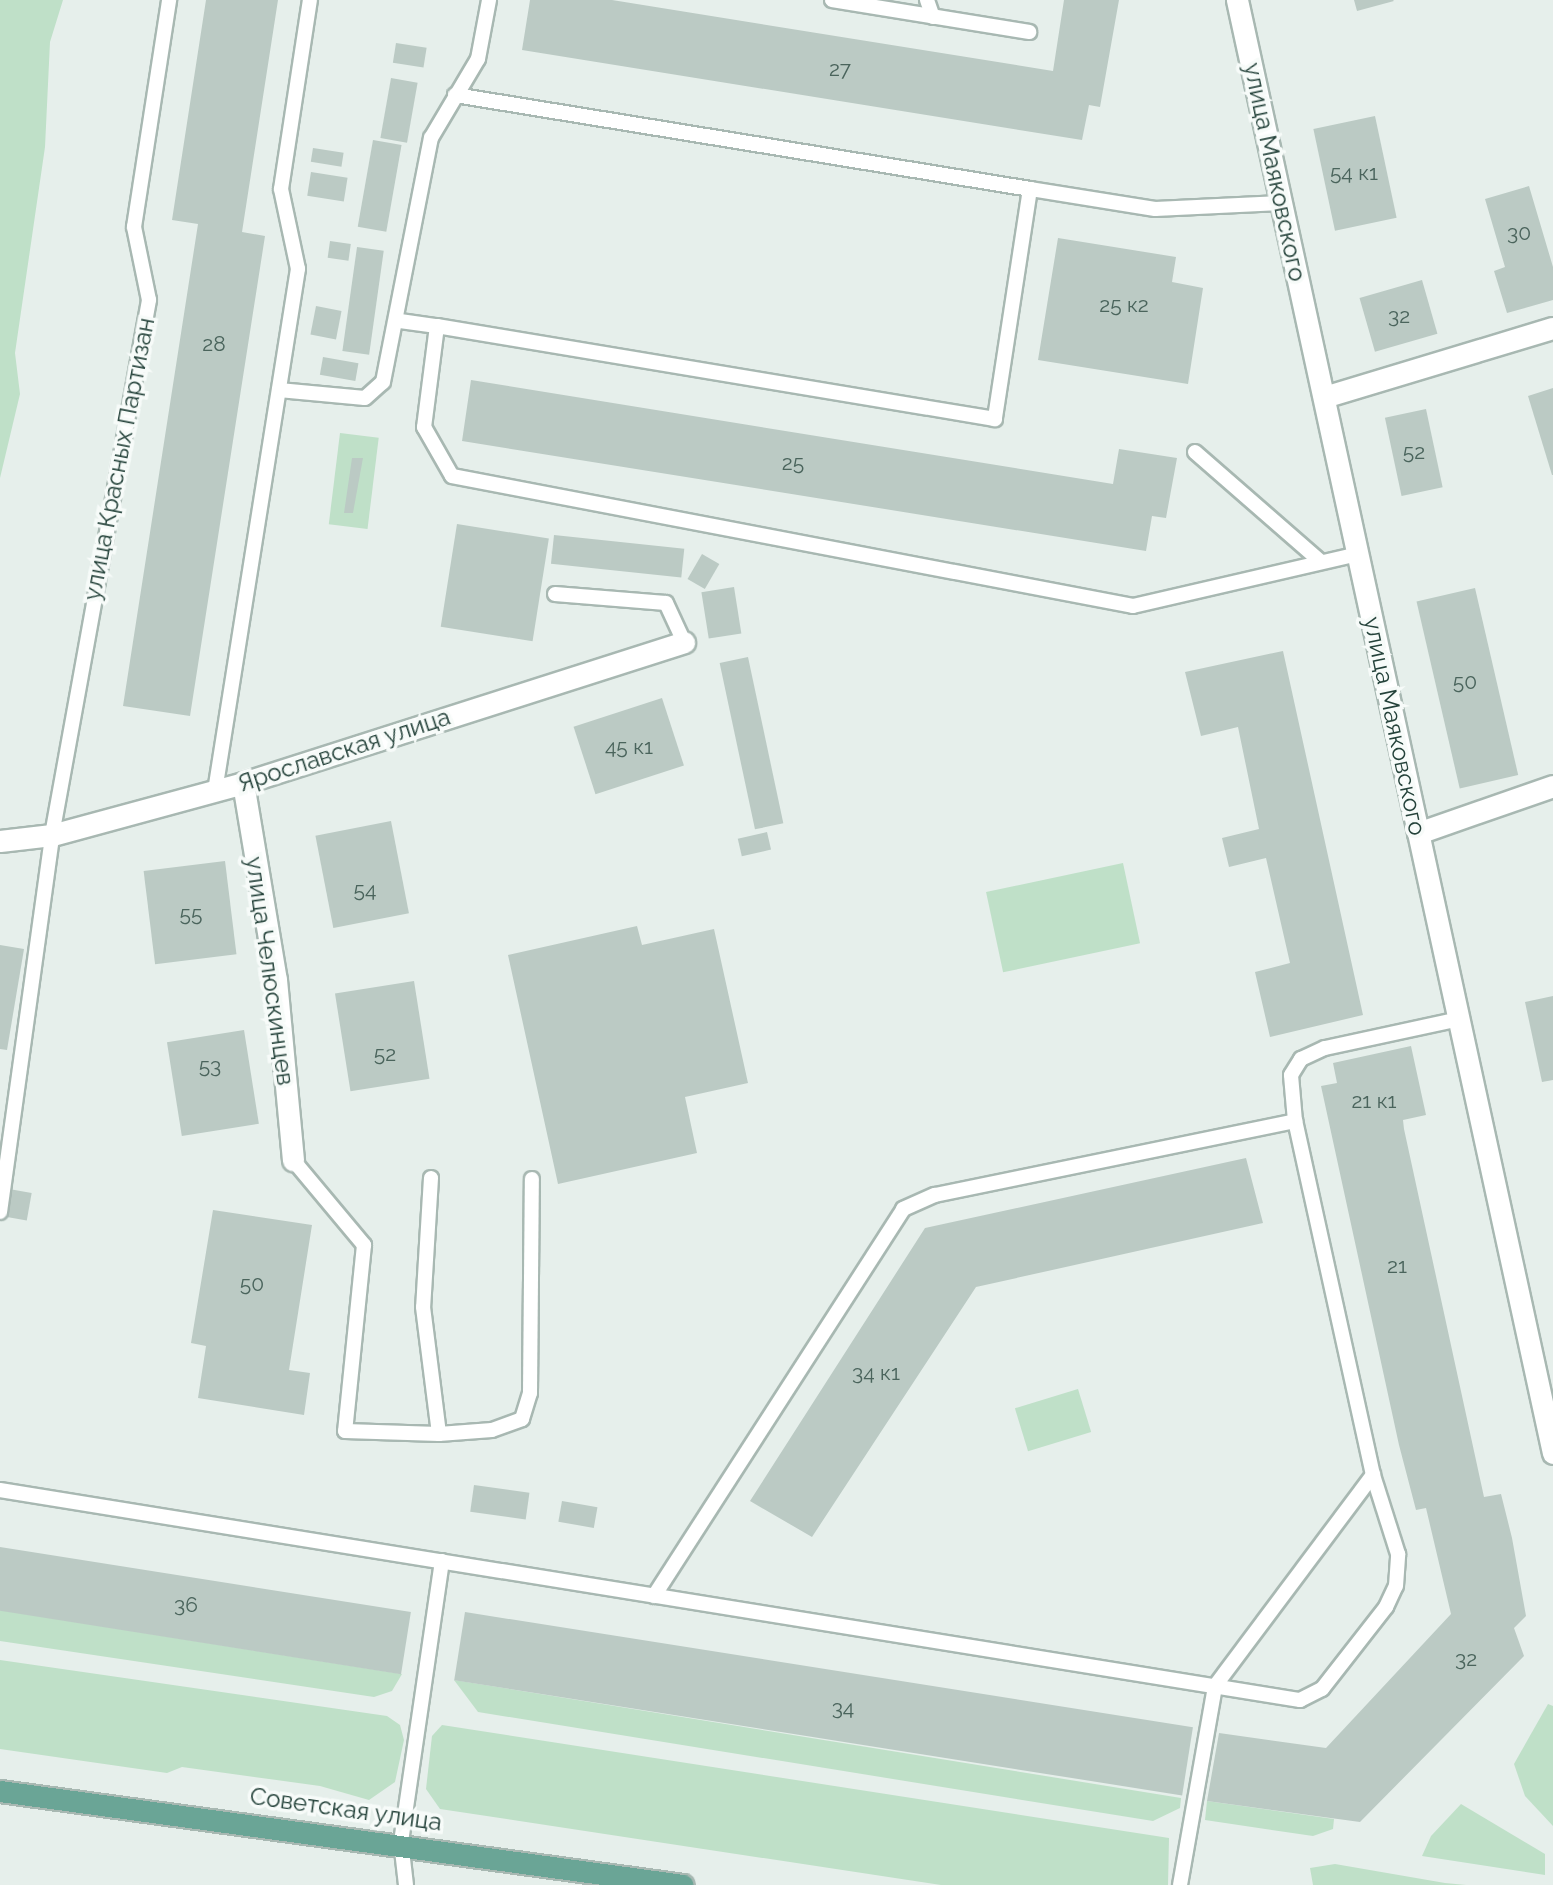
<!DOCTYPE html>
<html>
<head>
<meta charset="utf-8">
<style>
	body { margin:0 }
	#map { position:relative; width:1553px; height:1885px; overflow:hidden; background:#e6efeb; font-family:Raleway,sans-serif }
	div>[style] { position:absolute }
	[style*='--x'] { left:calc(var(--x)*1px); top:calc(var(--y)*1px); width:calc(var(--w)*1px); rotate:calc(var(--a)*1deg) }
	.green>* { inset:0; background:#bfe0c8; transform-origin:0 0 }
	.building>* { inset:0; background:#bbcac4; transform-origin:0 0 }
	.roads { filter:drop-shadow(2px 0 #a8b8b2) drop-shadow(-2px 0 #a8b8b2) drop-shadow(0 2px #a8b8b2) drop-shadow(0 -2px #a8b8b2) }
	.service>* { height:14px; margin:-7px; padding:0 7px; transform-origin:7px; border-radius:7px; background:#fff }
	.minor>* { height:21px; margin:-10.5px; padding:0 10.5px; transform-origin:10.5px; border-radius:10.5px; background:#fff }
	.primary>* { height:21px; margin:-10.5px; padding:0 10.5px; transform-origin:10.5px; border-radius:10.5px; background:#6aa596 }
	span { translate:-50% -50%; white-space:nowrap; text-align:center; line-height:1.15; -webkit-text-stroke:7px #f7fbf9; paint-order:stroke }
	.number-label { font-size:21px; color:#4a645c }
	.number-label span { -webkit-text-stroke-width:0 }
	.street-label { font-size:24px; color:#24423a }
</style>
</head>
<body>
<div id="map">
	<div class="green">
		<div style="clip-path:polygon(0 0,63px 0,50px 42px,45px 147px,15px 353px,20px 394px,0 478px)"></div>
		<div style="left:340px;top:433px;width:39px;height:92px;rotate:7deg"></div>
		<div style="left:1123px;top:863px;width:82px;height:140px;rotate:78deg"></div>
		<div style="left:1078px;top:1389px;width:45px;height:66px;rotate:73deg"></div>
		<div style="clip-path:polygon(0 1610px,402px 1674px,392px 1691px,374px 1697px,0 1641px)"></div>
		<div style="clip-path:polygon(0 1660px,387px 1716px,400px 1725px,404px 1740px,395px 1782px,369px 1800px,320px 1786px,182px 1767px,167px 1773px,0 1749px)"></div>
		<div style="clip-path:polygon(454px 1680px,1181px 1798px,1180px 1808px,1153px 1821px,478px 1712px)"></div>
		<div style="clip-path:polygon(1548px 1704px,1553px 1706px,1553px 1826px,1525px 1796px,1514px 1764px)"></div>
		<div style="clip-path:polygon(442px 1725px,1169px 1838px,1168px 1885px,941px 1885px,440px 1809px,426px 1789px,432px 1736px)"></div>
		<div style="clip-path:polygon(1207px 1801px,1334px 1819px,1333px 1829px,1313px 1836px,1205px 1820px)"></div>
		<div style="clip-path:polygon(1461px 1804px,1545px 1854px,1545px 1875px,1422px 1856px,1431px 1836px)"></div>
		<div style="clip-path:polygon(1335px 1864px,1445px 1883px,1466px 1885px,1313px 1885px,1310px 1868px)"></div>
	</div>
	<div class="building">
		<div style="clip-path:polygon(206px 0,278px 0,242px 232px,265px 236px,190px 716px,123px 706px,198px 224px,172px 220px)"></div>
		<div style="clip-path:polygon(530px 0,612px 0,1053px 71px,1064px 0,1119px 0,1100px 107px,1089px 105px,1082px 140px,522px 50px)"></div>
		<div style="clip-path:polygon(1354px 0,1393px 0,1394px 1px,1357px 11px)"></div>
		<div style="left:396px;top:43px;width:31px;height:20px;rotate:9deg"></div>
		<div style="left:391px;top:78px;width:27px;height:61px;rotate:10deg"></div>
		<div style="left:1375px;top:116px;width:104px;height:63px;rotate:78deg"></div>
		<div style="left:373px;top:140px;width:29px;height:88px;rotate:10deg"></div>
		<div style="left:313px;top:148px;width:31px;height:14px;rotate:9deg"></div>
		<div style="left:311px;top:172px;width:37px;height:24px;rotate:9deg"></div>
		<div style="clip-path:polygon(1529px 186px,1553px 267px,1553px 300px,1507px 313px,1494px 271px,1505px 267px,1485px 199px)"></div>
		<div style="clip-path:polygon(1058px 238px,1176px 257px,1172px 282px,1203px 288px,1188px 384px,1038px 360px)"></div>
		<div style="left:330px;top:241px;width:21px;height:17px;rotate:8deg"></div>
		<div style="left:357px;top:247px;width:27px;height:105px;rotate:8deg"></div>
		<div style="left:1422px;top:280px;width:56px;height:65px;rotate:74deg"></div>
		<div style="left:316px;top:306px;width:26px;height:29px;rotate:11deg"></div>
		<div style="left:323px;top:357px;width:36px;height:18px;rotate:10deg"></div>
		<div style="clip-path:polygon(471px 380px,1113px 484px,1119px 449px,1177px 458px,1166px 518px,1152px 516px,1146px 551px,462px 441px)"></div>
		<div style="clip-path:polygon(1553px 388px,1553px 475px,1552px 475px,1528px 396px)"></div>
		<div style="left:1426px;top:409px;width:80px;height:42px;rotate:78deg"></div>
		<div style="clip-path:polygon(352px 458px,363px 458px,353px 513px,344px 513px)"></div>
		<div style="left:457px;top:524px;width:93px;height:104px;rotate:9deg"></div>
		<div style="left:554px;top:535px;width:131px;height:29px;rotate:6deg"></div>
		<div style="left:702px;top:554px;width:20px;height:29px;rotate:30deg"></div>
		<div style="left:734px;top:587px;width:47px;height:33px;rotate:81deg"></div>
		<div style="left:1475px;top:588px;width:192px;height:60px;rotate:77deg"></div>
		<div style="clip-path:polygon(1283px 651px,1363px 1015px,1270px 1037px,1255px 972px,1290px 963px,1266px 858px,1229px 867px,1222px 838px,1259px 829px,1238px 727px,1201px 736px,1185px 672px)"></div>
		<div style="left:748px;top:657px;width:170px;height:29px;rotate:78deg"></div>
		<div style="left:662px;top:698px;width:71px;height:93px;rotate:72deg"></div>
		<div style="left:391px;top:821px;width:94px;height:77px;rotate:79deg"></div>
		<div style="left:767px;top:832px;width:18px;height:30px;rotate:77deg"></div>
		<div style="left:225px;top:861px;width:94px;height:82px;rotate:83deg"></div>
		<div style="clip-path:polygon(637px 926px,642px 945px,714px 929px,748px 1083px,685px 1097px,697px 1153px,558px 1184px,508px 955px)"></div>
		<div style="clip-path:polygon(0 945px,24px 949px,7px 1050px,0 1049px)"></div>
		<div style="left:414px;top:981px;width:99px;height:80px;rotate:81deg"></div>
		<div style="clip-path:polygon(1553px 996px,1553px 1080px,1542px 1082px,1525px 1002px)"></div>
		<div style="left:244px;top:1030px;width:95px;height:78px;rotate:81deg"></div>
		<div style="clip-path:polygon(1411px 1046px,1426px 1115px,1403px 1120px,1404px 1129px,1484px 1497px,1501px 1494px,1512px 1538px,1526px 1616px,1514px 1628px,1524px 1656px,1360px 1822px,1207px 1801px,1219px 1733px,1326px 1748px,1451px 1614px,1426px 1508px,1416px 1510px,1399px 1445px,1321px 1086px,1337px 1083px,1333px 1063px)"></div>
		<div style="clip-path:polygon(1246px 1158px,1263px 1223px,976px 1287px,812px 1537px,750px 1501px,925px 1228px)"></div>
		<div style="left:9px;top:1189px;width:23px;height:28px;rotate:10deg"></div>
		<div style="clip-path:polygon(213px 1210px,312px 1225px,289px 1370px,310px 1373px,304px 1415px,198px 1398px,206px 1346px,191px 1343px)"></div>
		<div style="left:474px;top:1485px;width:56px;height:27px;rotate:8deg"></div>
		<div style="left:562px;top:1501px;width:36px;height:21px;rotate:10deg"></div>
		<div style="left:0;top:1547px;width:416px;height:63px;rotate:9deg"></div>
		<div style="left:465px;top:1612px;width:737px;height:69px;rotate:9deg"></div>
	</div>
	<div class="roads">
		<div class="service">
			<div style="--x:832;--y:0;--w:200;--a:9.2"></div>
			<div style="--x:927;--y:0;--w:18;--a:71"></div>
			<div style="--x:455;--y:95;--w:583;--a:9.28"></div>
			<div style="--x:1281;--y:203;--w:126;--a:177.3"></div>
			<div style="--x:1155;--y:209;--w:127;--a:-170.9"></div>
			<div style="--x:1030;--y:189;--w:233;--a:98.7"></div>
			<div style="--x:995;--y:419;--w:566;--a:-170.54"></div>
			<div style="--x:437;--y:326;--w:102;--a:97.3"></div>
			<div style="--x:424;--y:427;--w:56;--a:60.3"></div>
			<div style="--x:452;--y:476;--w:693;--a:10.81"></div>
			<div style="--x:1133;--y:606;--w:231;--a:-13"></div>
			<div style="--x:400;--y:321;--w:37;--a:8"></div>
			<div style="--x:279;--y:390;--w:86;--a:5.3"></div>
			<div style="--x:365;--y:398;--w:24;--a:-42"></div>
			<div style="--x:383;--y:382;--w:249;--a:-78.9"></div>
			<div style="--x:431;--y:138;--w:92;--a:-59.3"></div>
			<div style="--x:478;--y:59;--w:60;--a:-79.4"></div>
			<div style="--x:1195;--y:452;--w:167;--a:41.1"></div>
			<div style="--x:555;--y:594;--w:111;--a:4.6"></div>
			<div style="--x:666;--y:603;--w:43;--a:65.2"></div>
			<div style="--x:215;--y:791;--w:529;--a:-80.97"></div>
			<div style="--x:298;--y:269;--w:82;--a:-102"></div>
			<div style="--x:281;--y:189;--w:191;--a:-81.3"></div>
			<div style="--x:293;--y:1160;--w:111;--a:50.1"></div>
			<div style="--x:364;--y:1245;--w:187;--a:95.8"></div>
			<div style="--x:345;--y:1431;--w:94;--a:1.8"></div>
			<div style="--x:439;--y:1434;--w:53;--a:-4.3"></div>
			<div style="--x:492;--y:1430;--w:32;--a:-20"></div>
			<div style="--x:522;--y:1419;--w:27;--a:-73"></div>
			<div style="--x:530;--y:1393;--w:214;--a:-89.5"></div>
			<div style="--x:431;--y:1178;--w:129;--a:93.5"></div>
			<div style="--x:423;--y:1307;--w:128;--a:82.8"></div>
			<div style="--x:0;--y:1212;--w:381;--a:-82.1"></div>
			<div style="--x:52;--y:835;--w:544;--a:-79.72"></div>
			<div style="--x:149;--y:300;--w:75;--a:-101.6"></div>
			<div style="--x:134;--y:227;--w:230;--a:-81.2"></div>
			<div style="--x:0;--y:1490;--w:1317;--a:9.18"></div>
			<div style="--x:1300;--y:1700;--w:25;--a:-27"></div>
			<div style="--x:1322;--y:1689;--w:104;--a:-52"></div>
			<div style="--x:1386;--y:1607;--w:23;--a:-65"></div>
			<div style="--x:1396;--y:1586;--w:32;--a:-86"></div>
			<div style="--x:1398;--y:1554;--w:83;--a:-107.6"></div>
			<div style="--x:1373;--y:1475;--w:362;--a:-102.4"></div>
			<div style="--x:1295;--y:1121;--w:46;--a:-95"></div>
			<div style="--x:1291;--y:1075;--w:19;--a:-58"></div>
			<div style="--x:1301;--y:1059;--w:26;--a:-25"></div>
			<div style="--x:1325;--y:1048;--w:137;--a:-12.2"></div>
			<div style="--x:654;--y:1596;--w:460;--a:-57.2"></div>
			<div style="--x:903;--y:1209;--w:35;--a:-24"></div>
			<div style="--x:935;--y:1195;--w:368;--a:-11.6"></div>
			<div style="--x:406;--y:1885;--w:43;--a:-96.6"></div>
			<div style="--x:401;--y:1842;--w:284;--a:-81.7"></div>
			<div style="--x:1180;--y:1885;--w:202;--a:-80"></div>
			<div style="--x:1215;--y:1686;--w:264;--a:-53.2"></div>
		</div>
		<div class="minor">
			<div style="--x:1237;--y:0;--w:1487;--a:77.73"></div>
			<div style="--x:1324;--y:397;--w:239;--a:-16.8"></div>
			<div style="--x:243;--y:783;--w:200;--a:80.5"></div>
			<div style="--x:276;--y:980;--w:181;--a:84.6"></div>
			<div style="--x:1418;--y:833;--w:143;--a:-19.2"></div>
			<div style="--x:0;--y:841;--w:52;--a:-6.6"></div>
			<div style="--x:52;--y:835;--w:198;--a:-15.2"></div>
			<div style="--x:243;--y:783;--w:463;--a:-17.7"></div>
		</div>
		<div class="primary">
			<div style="--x:0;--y:1791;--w:689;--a:7.84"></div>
		</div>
	</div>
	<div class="number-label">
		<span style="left:840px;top:69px">27</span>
		<span style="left:1354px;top:173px">54 к1</span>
		<span style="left:1519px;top:233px">30</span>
		<span style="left:1124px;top:305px">25 к2</span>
		<span style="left:1399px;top:316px">32</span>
		<span style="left:214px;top:344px">28</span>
		<span style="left:1414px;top:452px">52</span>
		<span style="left:793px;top:463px">25</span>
		<span style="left:1465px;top:682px">50</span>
		<span style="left:629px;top:747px">45 к1</span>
		<span style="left:365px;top:890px">54</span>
		<span style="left:191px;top:914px">55</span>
		<span style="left:385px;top:1054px">52</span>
		<span style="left:210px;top:1066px">53</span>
		<span style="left:1374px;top:1101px">21 к1</span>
		<span style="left:1397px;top:1266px">21</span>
		<span style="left:252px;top:1284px">50</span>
		<span style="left:876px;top:1373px">34 к1</span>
		<span style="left:186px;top:1605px">36</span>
		<span style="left:1466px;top:1659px">32</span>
		<span style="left:843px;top:1708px">34</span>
	</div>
	<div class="street-label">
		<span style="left:1275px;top:172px;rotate:78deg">улица Маяковского</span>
		<span style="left:119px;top:459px;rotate:-79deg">улица Красных Партизан</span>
		<span style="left:1395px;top:726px;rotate:78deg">улица Маяковского</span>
		<span style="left:344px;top:750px;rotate:-18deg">Ярославская улица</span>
		<span style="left:270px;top:971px;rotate:82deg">улица Челюскинцев</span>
		<span style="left:346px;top:1809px;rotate:8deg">Советская улица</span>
	</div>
</div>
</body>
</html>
